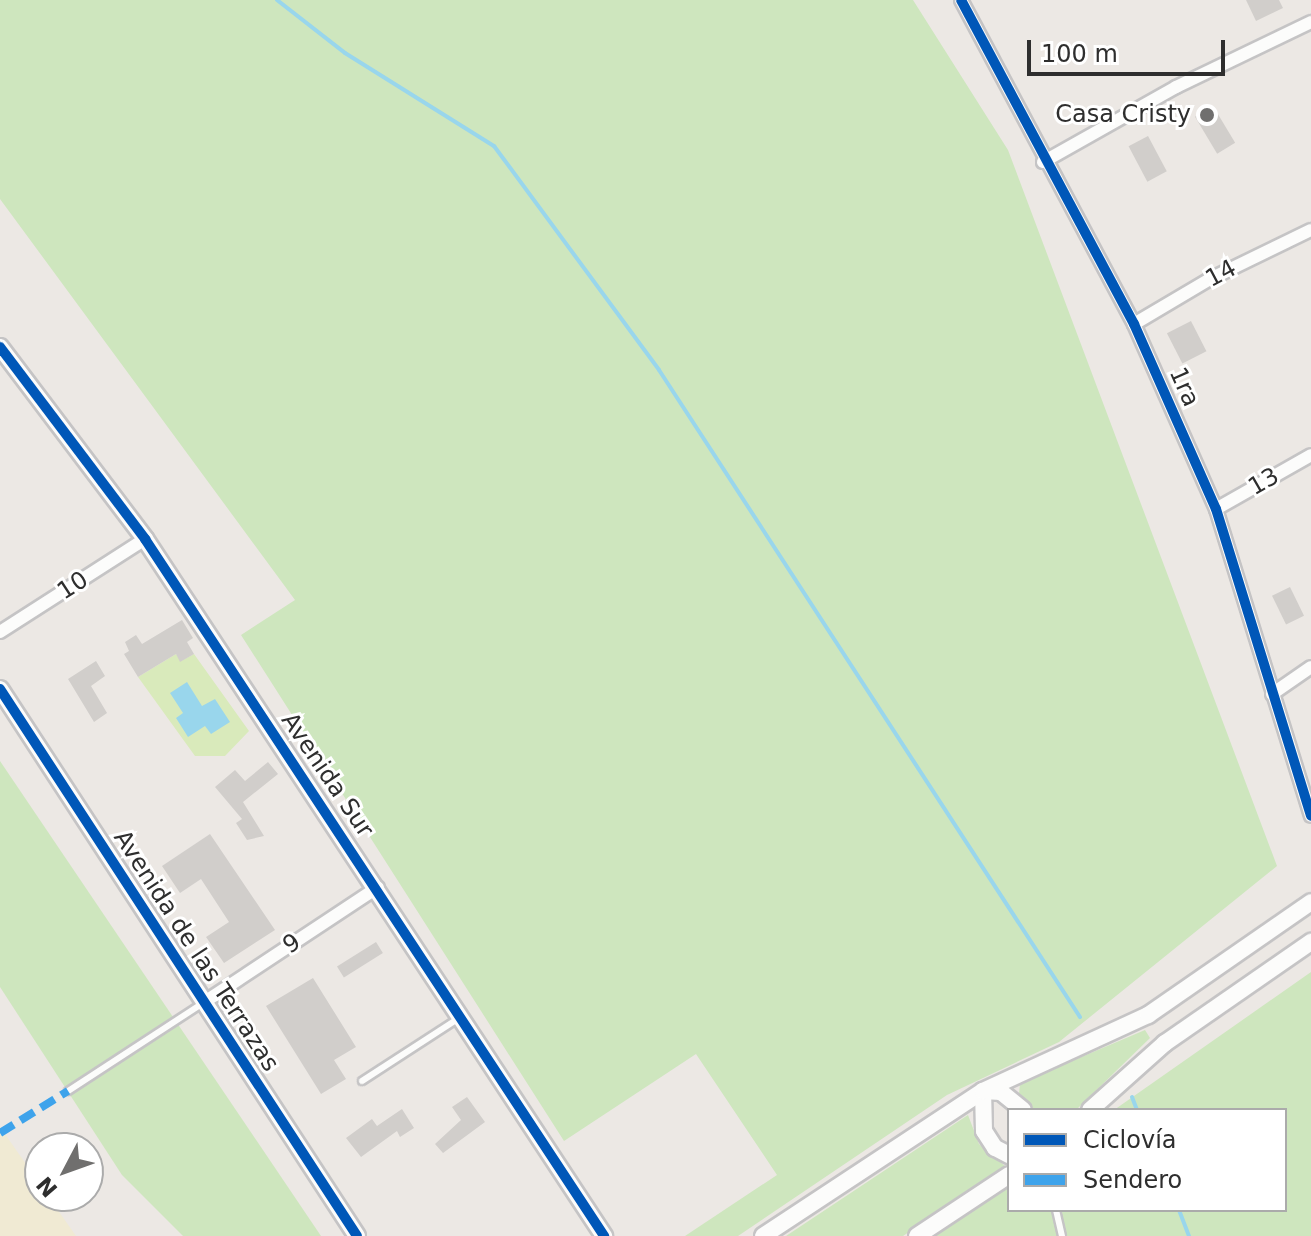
<!DOCTYPE html>
<html>
<head>
<meta charset="utf-8">
<style>
	body { margin:0 }
	#map { position:relative; width:1311px; height:1236px; overflow:hidden; background:#ece8e4; font-family:"DejaVu Sans",sans-serif }
	div>[style] { position:absolute }
	[style*='--x'] { left:calc(var(--x)*1px); top:calc(var(--y)*1px); width:calc(var(--w)*1px); rotate:calc(var(--a)*1deg) }
	.green>* { inset:0; background:#cee6be }
	.sand>* { inset:0; background:#f0ead3 }
	.pitch>* { inset:0; background:#d9eabb }
	.water>* { inset:0; background:#99d6ec }
	.stream>* { height:4px; margin:-2px; padding:0 2px; transform-origin:2px; border-radius:2px; background:#99d6ec }
	.building>* { inset:0; background:#d1cecb; transform-origin:0 0 }
	.roads { filter:drop-shadow(2px 0 #c5c4c5) drop-shadow(-2px 0 #c5c4c5) drop-shadow(0 2px #c5c4c5) drop-shadow(0 -2px #c5c4c5) }
	.lane>* { height:6px; margin:-3px; padding:0 3px; transform-origin:3px; border-radius:3px; background:#fcfcfb }
	.street>* { height:12px; margin:-6px; padding:0 6px; transform-origin:6px; border-radius:6px; background:#fcfcfb }
	.secondary>* { height:16px; margin:-8px; padding:0 8px; transform-origin:8px; border-radius:8px; background:#fcfcfb }
	.quiet>* { height:8px; margin-top:-4px; transform-origin:0; background:repeating-linear-gradient(90deg,#3ea3eb 0 16px,transparent 0 24px) }
	.cycleway>* { height:10px; margin:-5px; padding:0 5px; transform-origin:5px; border-radius:5px; background:#0057b8 }
	.dots>* { width:22px; height:22px; translate:-50% -50%; box-sizing:border-box; border:4px solid #fff; border-radius:50% }
	span { translate:-50% -50%; white-space:nowrap; text-align:center; line-height:1.15; -webkit-text-stroke:6px #fff; paint-order:stroke }
	.poi-label { font-size:24px; color:#2e2e2e }
	.right { translate:-100% -50%; text-align:right }
	.street-label { font-size:24px; color:#2e2e2e }
	.legend { position:absolute; left:1007px; top:1108px; width:280px; height:104px; box-sizing:border-box; background:#fff; border:2px solid #ababab; margin:0; padding:10px 14px; list-style:none; font-size:24px; color:#2e2e2e }
	.legend li { display:flex; align-items:center; gap:16px; height:40px }
	.legend b { width:40px; border:2px solid #ababab }
	.north { position:absolute; left:24px; top:1132px; width:80px; height:80px; box-sizing:border-box; background:#fff; border:2px solid #ababab; border-radius:50%; rotate:229deg; font-size:22px; font-weight:700; line-height:32px; text-align:center; color:#2e2e2e }
	.north::after { content:''; display:block; margin:auto; width:28px; height:36px; background:#706f6e; clip-path:polygon(50% 0,100% 100%,50% 72%,0 100%) }
	.scale { position:absolute; left:1027px; top:40px; width:198px; height:36px; box-sizing:border-box; border:4px solid #2e2e2e; border-top:0; padding-left:10px; font-size:24px; line-height:28px; white-space:nowrap; color:#2e2e2e; -webkit-text-stroke:6px #fff; paint-order:stroke }
</style>
</head>
<body>
<div id="map">
	<div class="green">
		<div style="clip-path:polygon(0 0,913px 0,1008px 150px,1277px 866px,1059px 1042px,947px 1095px,738px 1236px,685px 1236px,777px 1175px,696px 1054px,564px 1141px,241px 635px,295px 600px,0 199px)"></div>
		<div style="clip-path:polygon(0 761px,321px 1236px,183px 1236px,122px 1175px,0 987px)"></div>
		<div style="clip-path:polygon(1311px 972px,1311px 1236px,934px 1236px,1009px 1183px,1009px 1210px,1285px 1210px,1285px 1110px,1114px 1110px)"></div>
		<div style="clip-path:polygon(1145px 1030px,1150px 1038px,1076px 1110px,1035px 1110px,1019px 1094px,1020px 1083px)"></div>
		<div style="clip-path:polygon(968px 1115px,979px 1144px,1006px 1167px,903px 1236px,786px 1236px)"></div>
	</div>
	<div class="sand">
		<div style="clip-path:polygon(0 1127px,40px 1184px,40px 1196px,48px 1196px,76px 1236px,0 1236px)"></div>
	</div>
	<div class="pitch">
		<div style="clip-path:polygon(176px 654px,181px 661px,194px 654px,249px 731px,225px 756px,195px 756px,138px 677px)"></div>
	</div>
	<div class="water">
		<div style="clip-path:polygon(187px 682px,202px 706px,215px 699px,230px 722px,211px 734px,205px 726px,188px 737px,176px 718px,183px 713px,170px 693px)"></div>
	</div>
	<div class="stream">
		<div style="--x:277;--y:0;--w:86;--a:37.9"></div>
		<div style="--x:345;--y:53;--w:176;--a:32"></div>
		<div style="--x:494;--y:146;--w:278;--a:53.6"></div>
		<div style="--x:659;--y:370;--w:772;--a:56.95"></div>
		<div style="--x:1132;--y:1097;--w:14;--a:69"></div>
		<div style="--x:1179;--y:1210;--w:28;--a:69"></div>
	</div>
	<div class="building">
		<div style="clip-path:polygon(1246px 0,1279px 0,1283px 8px,1256px 21px)"></div>
		<div style="left:1213px;top:106px;width:43px;height:21px;rotate:59deg"></div>
		<div style="left:1148px;top:136px;width:40px;height:22px;rotate:62deg"></div>
		<div style="left:1191px;top:321px;width:34px;height:27px;rotate:63deg"></div>
		<div style="left:1290px;top:587px;width:32px;height:20px;rotate:64deg"></div>
		<div style="clip-path:polygon(182px 620px,193px 638px,187px 642px,194px 654px,180px 662px,176px 654px,138px 677px,124px 654px,129px 651px,125px 642px,136px 635px,142px 644px)"></div>
		<div style="clip-path:polygon(96px 661px,105px 676px,91px 686px,107px 713px,94px 722px,68px 679px)"></div>
		<div style="clip-path:polygon(268px 762px,278px 774px,243px 802px,264px 836px,247px 840px,236px 823px,242px 819px,215px 787px,235px 770px,245px 781px)"></div>
		<div style="clip-path:polygon(210px 834px,275px 930px,224px 963px,206px 937px,229px 922px,201px 879px,180px 893px,162px 866px)"></div>
		<div style="left:376px;top:942px;width:13px;height:46px;rotate:58deg"></div>
		<div style="clip-path:polygon(313px 978px,356px 1047px,334px 1060px,346px 1079px,321px 1094px,266px 1006px)"></div>
		<div style="clip-path:polygon(467px 1097px,485px 1122px,443px 1153px,435px 1144px,461px 1120px,452px 1107px)"></div>
		<div style="clip-path:polygon(402px 1109px,414px 1128px,400px 1137px,397px 1131px,361px 1157px,346px 1138px,372px 1119px,377px 1126px)"></div>
	</div>
	<div class="roads">
		<div class="lane">
			<div style="--x:362;--y:1081;--w:116;--a:-33"></div>
			<div style="--x:68;--y:1091;--w:161;--a:-33.1"></div>
			<div style="--x:1056;--y:1210;--w:27;--a:77"></div>
		</div>
		<div class="street">
			<div style="--x:961;--y:0;--w:367;--a:61.9"></div>
			<div style="--x:1134;--y:324;--w:202;--a:66.1"></div>
			<div style="--x:1216;--y:509;--w:321;--a:72.8"></div>
			<div style="--x:1043;--y:162;--w:153;--a:-29.4"></div>
			<div style="--x:1176;--y:87;--w:150;--a:-25.7"></div>
			<div style="--x:1134;--y:324;--w:88;--a:-30.6"></div>
			<div style="--x:1210;--y:279;--w:112;--a:-25.9"></div>
			<div style="--x:1216;--y:509;--w:109;--a:-29.6"></div>
			<div style="--x:0;--y:632;--w:172;--a:-32.7"></div>
			<div style="--x:1272;--y:694;--w:47;--a:-34.7"></div>
			<div style="--x:206;--y:1001;--w:206;--a:-33.5"></div>
		</div>
		<div class="secondary">
			<div style="--x:0;--y:347;--w:241;--a:52.9"></div>
			<div style="--x:145;--y:539;--w:835;--a:56.63"></div>
			<div style="--x:0;--y:689;--w:653;--a:56.87"></div>
			<div style="--x:1090;--y:1110;--w:101;--a:-41.8"></div>
			<div style="--x:1165;--y:1043;--w:178;--a:-34.7"></div>
			<div style="--x:1009;--y:1155;--w:16;--a:-153"></div>
			<div style="--x:995;--y:1148;--w:20;--a:-123"></div>
			<div style="--x:984;--y:1131;--w:40;--a:-91.4"></div>
			<div style="--x:983;--y:1091;--w:18;--a:3"></div>
			<div style="--x:1001;--y:1092;--w:28;--a:39"></div>
			<div style="--x:763;--y:1236;--w:263;--a:-33.4"></div>
			<div style="--x:983;--y:1091;--w:182;--a:-24.7"></div>
			<div style="--x:1148;--y:1015;--w:198;--a:-34.7"></div>
			<div style="--x:917;--y:1236;--w:110;--a:-33.5"></div>
		</div>
	</div>
	<div class="quiet">
		<div style="--x:0;--y:1133;--w:80;--a:-31.7"></div>
	</div>
	<div class="cycleway">
		<div style="--x:961;--y:0;--w:367;--a:61.9"></div>
		<div style="--x:1134;--y:324;--w:202;--a:66.1"></div>
		<div style="--x:1216;--y:509;--w:321;--a:72.8"></div>
		<div style="--x:0;--y:347;--w:241;--a:52.9"></div>
		<div style="--x:145;--y:539;--w:835;--a:56.63"></div>
		<div style="--x:0;--y:689;--w:653;--a:56.87"></div>
	</div>
	<div class="dots">
		<div style="left:1207px;top:115px;background:#706f6e"></div>
	</div>
	<div class="poi-label">
		<span class="right" style="left:1191px;top:115px">Casa Cristy</span>
	</div>
	<div class="street-label">
		<span style="left:1221px;top:274px;rotate:-28deg">14</span>
		<span style="left:1184px;top:387px;rotate:66deg">1ra</span>
		<span style="left:1264px;top:482px;rotate:-30deg">13</span>
		<span style="left:73px;top:586px;rotate:-33deg">10</span>
		<span style="left:327px;top:775px;rotate:56deg">Avenida Sur</span>
		<span style="left:292px;top:944px;rotate:-33deg">9</span>
		<span style="left:196px;top:951px;rotate:57deg">Avenida de las Terrazas</span>
	</div>
	<ul class="legend">
	<li><b style="height:10px;background:#0057b8"></b>Ciclovía</li>
	<li><b style="height:10px;background:#3ea3eb"></b>Sendero</li>
	</ul>
	<div class="north">N</div>
	<div class="scale">100 m</div>
</div>
</body>
</html>
